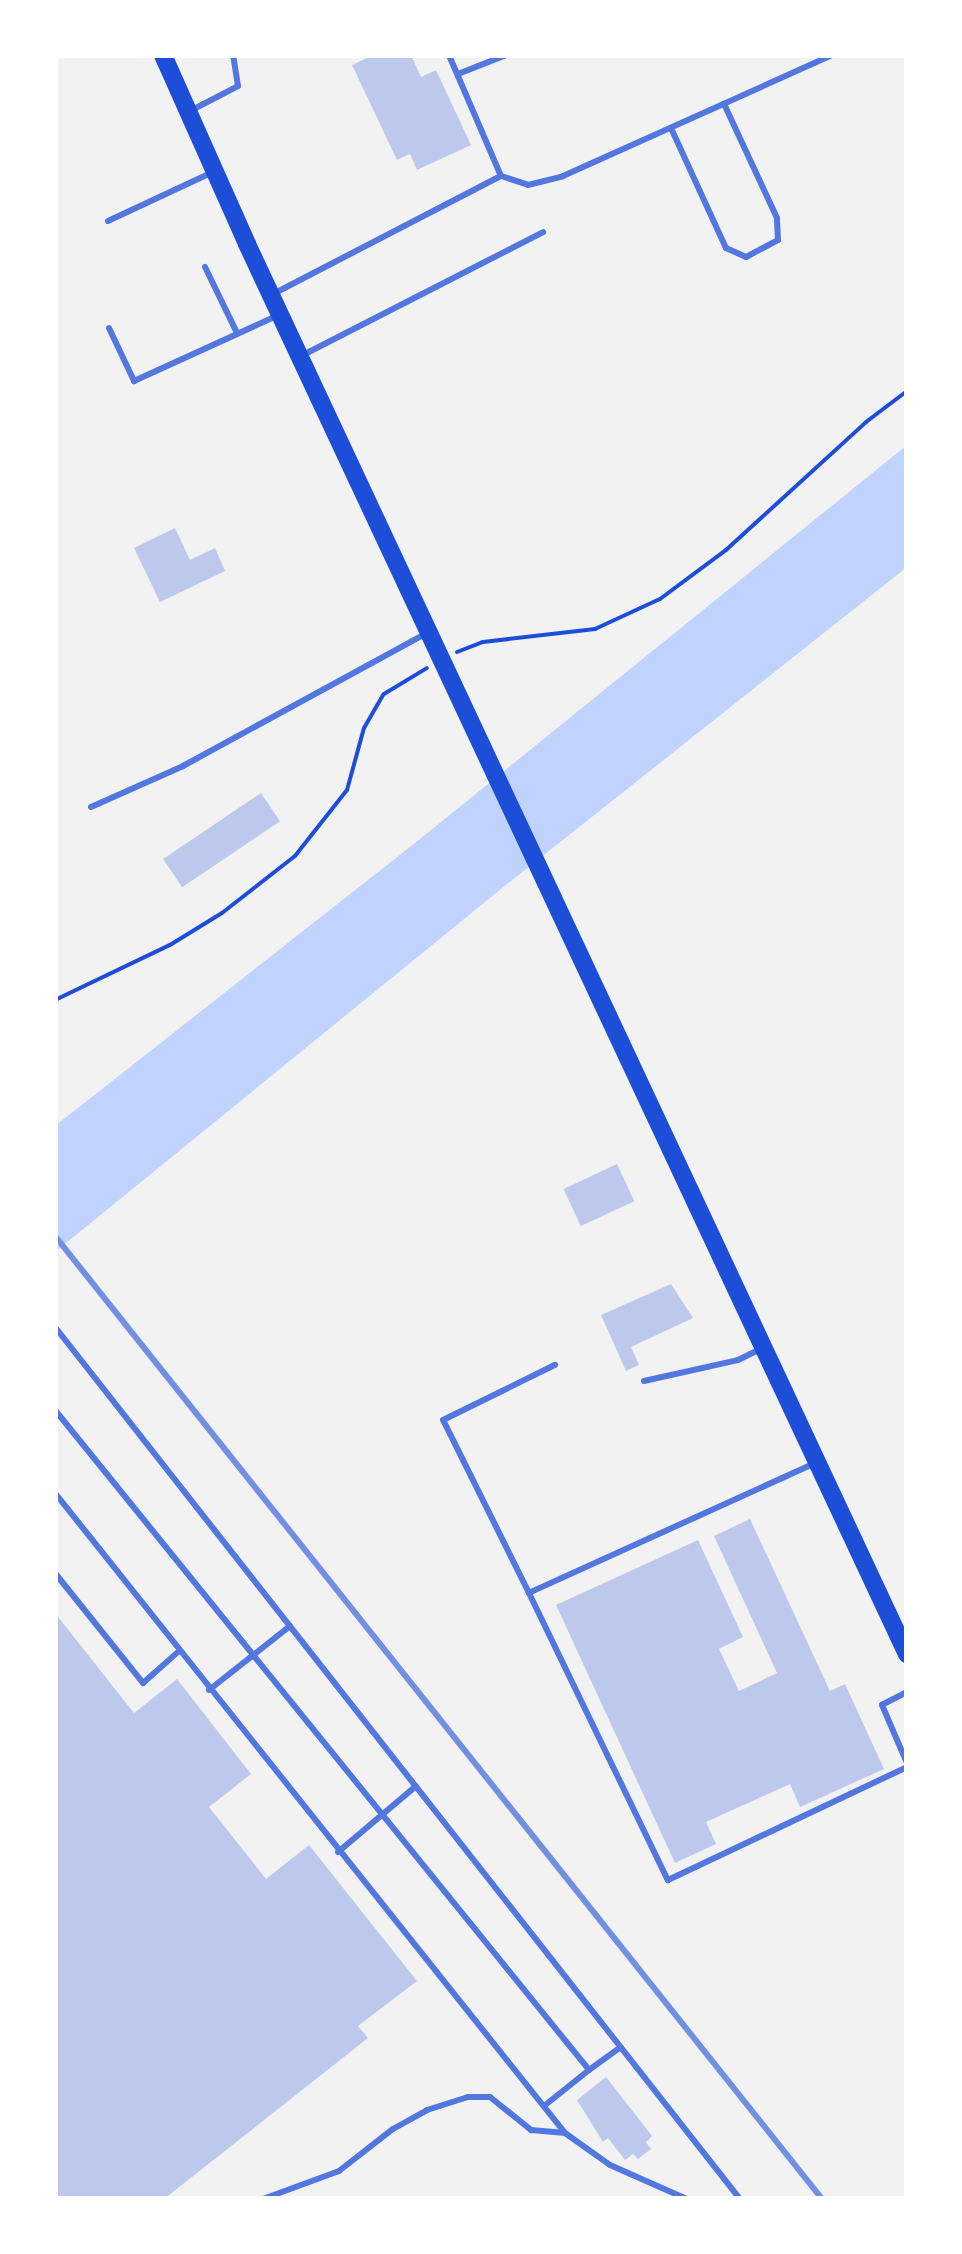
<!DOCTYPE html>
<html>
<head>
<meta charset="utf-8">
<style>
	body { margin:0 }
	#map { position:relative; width:962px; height:2254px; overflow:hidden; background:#f2f2f2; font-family:"Nunito Sans",sans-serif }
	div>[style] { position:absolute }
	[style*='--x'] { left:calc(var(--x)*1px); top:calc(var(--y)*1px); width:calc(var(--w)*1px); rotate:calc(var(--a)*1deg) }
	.water>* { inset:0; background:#bfd3fe }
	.building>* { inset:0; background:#bdc9ec; transform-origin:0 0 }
	.path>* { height:4px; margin:-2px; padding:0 2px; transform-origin:2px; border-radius:2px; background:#1d4ed8 }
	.service>* { height:6px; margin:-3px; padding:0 3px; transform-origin:3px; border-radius:3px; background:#5277de }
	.secondary>* { height:18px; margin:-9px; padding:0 9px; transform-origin:9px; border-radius:9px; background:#1d4ed8 }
	.rail>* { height:6px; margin:-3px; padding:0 3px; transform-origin:3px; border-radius:3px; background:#7290e2 }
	span { translate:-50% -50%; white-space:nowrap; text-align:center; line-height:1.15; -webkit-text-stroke:10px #fff; paint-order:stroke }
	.frame { position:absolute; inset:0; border:58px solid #fff; pointer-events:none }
</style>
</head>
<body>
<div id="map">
	<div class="water">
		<div style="clip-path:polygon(907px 445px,907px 567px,501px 889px,55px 1252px,55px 1126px,415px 843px)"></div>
	</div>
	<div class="building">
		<div style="clip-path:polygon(374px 55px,411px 55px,421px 77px,436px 70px,471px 145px,417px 170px,410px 154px,397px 160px,352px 65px)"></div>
		<div style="clip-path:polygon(175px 528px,190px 560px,215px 548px,225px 571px,160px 602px,134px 548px)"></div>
		<div style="left:261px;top:793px;width:34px;height:118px;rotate:56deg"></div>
		<div style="left:617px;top:1164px;width:41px;height:59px;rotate:65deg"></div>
		<div style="clip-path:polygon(671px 1284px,693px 1318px,631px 1347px,639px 1365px,626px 1371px,601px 1315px)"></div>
		<div style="clip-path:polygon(750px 1519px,830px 1691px,845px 1684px,884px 1769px,800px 1807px,790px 1784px,706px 1822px,716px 1844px,675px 1863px,556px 1605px,698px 1540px,743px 1637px,719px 1649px,739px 1691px,777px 1673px,714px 1536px)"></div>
		<div style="clip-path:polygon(55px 1613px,134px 1713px,177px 1679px,251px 1774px,209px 1807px,266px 1879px,309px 1845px,417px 1981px,358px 2026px,368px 2038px,164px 2199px,55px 2199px)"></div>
		<div style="clip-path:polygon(606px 2077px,652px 2136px,646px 2142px,651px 2149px,638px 2159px,633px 2154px,625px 2160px,608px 2138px,603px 2142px,577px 2100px)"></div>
	</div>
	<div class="path">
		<div style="--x:457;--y:652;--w:28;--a:-21"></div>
		<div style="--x:483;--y:642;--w:113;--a:-6.6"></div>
		<div style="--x:595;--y:629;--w:72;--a:-24.8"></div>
		<div style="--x:660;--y:599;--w:82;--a:-36.6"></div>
		<div style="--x:726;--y:550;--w:190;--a:-42.4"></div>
		<div style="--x:866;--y:422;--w:51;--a:-37.1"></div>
		<div style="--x:55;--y:1000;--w:127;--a:-25.6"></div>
		<div style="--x:170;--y:945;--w:61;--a:-31.6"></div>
		<div style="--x:222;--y:913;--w:93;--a:-38"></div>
		<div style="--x:295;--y:856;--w:84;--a:-51.8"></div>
		<div style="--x:347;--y:790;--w:64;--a:-74.7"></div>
		<div style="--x:364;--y:728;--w:39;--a:-60"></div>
		<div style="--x:384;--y:694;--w:50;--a:-31.2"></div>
	</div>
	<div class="service">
		<div style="--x:458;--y:74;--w:52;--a:-21.6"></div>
		<div style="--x:190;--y:111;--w:54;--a:-27.5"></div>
		<div style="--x:238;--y:86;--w:31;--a:-99"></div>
		<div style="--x:671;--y:128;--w:132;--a:65.4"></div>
		<div style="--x:726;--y:248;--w:22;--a:24"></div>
		<div style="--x:746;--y:257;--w:36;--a:-28"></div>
		<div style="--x:778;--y:240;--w:22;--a:-93"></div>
		<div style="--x:777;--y:218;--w:126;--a:-114.9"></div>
		<div style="--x:501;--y:176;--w:28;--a:18"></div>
		<div style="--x:528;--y:185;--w:36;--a:-14"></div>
		<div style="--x:563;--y:176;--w:295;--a:-24.2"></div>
		<div style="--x:108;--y:221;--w:114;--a:-25"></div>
		<div style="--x:205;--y:267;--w:73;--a:64.1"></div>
		<div style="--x:273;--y:294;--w:257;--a:-27.4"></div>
		<div style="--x:501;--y:176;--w:132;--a:-113.3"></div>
		<div style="--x:109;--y:328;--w:59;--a:64.7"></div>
		<div style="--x:134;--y:381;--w:159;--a:-24.5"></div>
		<div style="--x:301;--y:356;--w:272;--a:-27.1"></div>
		<div style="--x:91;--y:807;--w:101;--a:-24"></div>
		<div style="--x:183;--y:766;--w:276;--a:-28.6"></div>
		<div style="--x:55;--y:1327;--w:1109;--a:51.85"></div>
		<div style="--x:644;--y:1381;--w:96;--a:-12.6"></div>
		<div style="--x:738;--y:1360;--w:28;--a:-26"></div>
		<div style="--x:55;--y:1410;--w:849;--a:51.02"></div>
		<div style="--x:589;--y:2070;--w:39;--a:-36"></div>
		<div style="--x:813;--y:1464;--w:312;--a:155.6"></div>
		<div style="--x:529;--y:1593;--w:319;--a:64.2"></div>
		<div style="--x:668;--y:1880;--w:264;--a:-25.3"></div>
		<div style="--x:55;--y:1493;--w:818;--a:51.45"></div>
		<div style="--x:565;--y:2133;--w:55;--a:35.4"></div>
		<div style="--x:610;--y:2165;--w:84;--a:23.8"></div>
		<div style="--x:55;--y:1573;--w:141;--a:51.3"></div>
		<div style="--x:143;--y:1683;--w:48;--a:-41.6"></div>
		<div style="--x:529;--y:1593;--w:193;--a:-116.4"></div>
		<div style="--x:443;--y:1420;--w:125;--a:-26.2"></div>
		<div style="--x:209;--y:1690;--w:103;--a:-38.3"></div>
		<div style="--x:907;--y:1692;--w:28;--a:153"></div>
		<div style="--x:882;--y:1705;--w:63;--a:66.7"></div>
		<div style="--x:338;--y:1852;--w:102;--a:-40.2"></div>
		<div style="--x:544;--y:2106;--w:58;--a:-38.7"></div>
		<div style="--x:263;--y:2199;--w:81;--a:-20.2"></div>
		<div style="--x:339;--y:2171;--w:68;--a:-37.9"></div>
		<div style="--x:393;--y:2129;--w:39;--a:-29"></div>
		<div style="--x:427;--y:2110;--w:43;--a:-17.6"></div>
		<div style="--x:468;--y:2097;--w:22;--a:0"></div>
		<div style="--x:490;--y:2097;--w:53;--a:38.8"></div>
		<div style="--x:531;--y:2130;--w:32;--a:5"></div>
	</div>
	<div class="secondary">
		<div style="--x:163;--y:55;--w:207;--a:66"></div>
		<div style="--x:247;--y:244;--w:1557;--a:64.92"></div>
	</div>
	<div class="rail">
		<div style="--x:55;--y:1236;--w:1231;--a:51.46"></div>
	</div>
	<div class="frame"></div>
</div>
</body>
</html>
